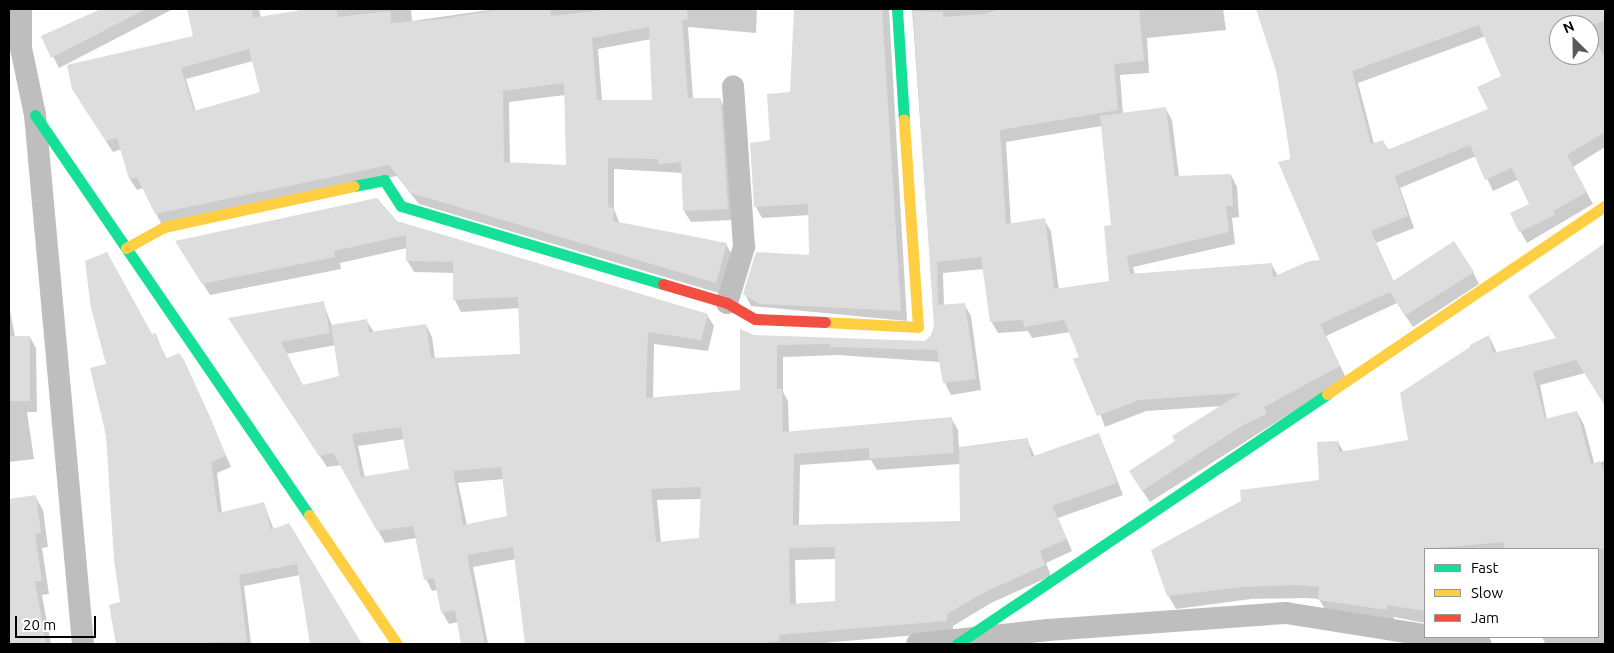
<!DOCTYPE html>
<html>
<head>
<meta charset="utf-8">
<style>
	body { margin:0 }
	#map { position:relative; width:1614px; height:653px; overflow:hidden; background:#fff; font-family:Ubuntu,sans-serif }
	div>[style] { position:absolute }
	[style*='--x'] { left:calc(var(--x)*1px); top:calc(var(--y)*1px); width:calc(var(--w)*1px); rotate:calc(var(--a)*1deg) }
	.shadow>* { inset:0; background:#0003 }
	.building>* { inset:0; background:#ddd; transform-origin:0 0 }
	.street>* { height:22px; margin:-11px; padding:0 11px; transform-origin:11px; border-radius:11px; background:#bebebe }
	.fast>* { height:11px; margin:-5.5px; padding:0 5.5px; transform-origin:5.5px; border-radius:5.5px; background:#16e098 }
	.slow>* { height:11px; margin:-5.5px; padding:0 5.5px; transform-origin:5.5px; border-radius:5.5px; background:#ffcf43 }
	.jam>* { height:11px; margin:-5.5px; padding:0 5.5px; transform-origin:5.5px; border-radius:5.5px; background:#f24e42 }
	span { translate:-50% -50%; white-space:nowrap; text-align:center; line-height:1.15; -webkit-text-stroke:4px #fff; paint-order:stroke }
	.frame { position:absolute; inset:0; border:10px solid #000; pointer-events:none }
	.legend { position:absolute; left:1424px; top:548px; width:175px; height:90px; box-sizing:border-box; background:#fff; border:1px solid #999; margin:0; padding:6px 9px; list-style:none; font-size:15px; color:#000 }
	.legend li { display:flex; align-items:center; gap:10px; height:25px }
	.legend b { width:25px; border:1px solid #999 }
	.north { position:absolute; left:1549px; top:15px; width:50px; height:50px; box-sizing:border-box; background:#fff; border:1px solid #999; border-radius:50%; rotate:337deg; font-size:14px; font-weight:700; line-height:20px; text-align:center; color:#000 }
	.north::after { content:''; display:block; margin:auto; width:18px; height:22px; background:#595959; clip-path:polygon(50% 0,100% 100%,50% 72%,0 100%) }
	.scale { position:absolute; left:15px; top:616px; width:81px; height:22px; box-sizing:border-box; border:2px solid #000; border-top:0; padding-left:6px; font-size:15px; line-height:18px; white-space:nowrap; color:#000; -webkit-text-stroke:4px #fff; paint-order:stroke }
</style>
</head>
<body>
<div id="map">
	<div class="shadow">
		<div style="clip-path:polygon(104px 9px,173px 9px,59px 68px,43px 37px)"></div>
		<div style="clip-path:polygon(evenodd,188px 9px,259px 9px,261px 18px,314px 9px,411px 9px,412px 21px,496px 9px,757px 9px,756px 33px,688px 27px,693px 99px,720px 99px,726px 110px,734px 220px,691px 222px,684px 211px,683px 173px,614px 169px,614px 209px,620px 224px,726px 244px,732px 255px,722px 294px,419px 204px,397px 176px,162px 225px,143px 188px,137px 190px,130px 179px,122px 149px,113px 152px,80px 101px,195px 37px,188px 9px,651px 39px,654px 101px,602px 101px,598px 49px,651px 39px,188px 9px,253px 61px,261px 93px,196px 112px,186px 79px,253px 61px,188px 9px,565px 95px,567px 166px,510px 164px,509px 102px,565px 95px)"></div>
		<div style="clip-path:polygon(795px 9px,889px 9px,907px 321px,751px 306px,745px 294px,810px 256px,810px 215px,762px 218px,756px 207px,771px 141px,791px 94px)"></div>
		<div style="clip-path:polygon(evenodd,912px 9px,1223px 9px,1226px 30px,1147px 38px,1149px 73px,1120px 75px,1123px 114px,1166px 109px,1172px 120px,1179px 177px,1231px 175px,1237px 187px,1239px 217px,1232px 218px,1235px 244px,1133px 267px,1135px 275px,1272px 265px,1278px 276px,1322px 261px,1291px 160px,1277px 70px,1259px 9px,1605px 9px,1605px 147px,1573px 167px,1593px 204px,1527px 243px,1511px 214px,1531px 204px,1519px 179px,1493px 191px,1476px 156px,1400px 188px,1414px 228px,1376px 243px,1394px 282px,1473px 272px,1479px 284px,1413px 327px,1397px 303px,1326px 336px,1346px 378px,1150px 502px,1137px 483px,1177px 441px,1223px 406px,1146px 411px,1105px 427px,1070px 332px,1032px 338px,1028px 331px,998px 333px,991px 321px,984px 269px,943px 273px,944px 306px,964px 304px,971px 316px,981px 390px,951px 395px,945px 383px,940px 362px,837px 355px,783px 357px,783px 392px,788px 401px,789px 432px,951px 418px,958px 430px,959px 449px,1027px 439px,1035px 457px,1099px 434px,1123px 495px,1058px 518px,1072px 551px,1046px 563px,1051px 576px,991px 603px,953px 626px,953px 632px,811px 644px,526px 644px,516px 559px,473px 567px,488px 644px,462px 644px,458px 622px,449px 624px,442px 612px,437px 590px,432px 591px,426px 579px,416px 538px,385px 543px,341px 465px,327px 467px,237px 330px,323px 302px,332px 326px,366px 320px,374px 332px,426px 325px,432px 337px,435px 359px,522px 355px,520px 308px,461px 312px,455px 300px,455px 273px,414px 272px,407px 260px,407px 248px,340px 263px,341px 269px,210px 295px,184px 252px,396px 222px,707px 315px,714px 326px,708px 351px,654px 344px,653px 399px,741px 391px,754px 336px,926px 342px,933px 336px,935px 326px,912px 9px,1559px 25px,1589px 25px,1589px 55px,1559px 55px,1559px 25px,912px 9px,1486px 36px,1503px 77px,1489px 110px,1389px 151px,1383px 141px,1374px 144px,1358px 83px,1486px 36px,912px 9px,1102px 126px,1112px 226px,1110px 282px,1059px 290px,1051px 231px,1044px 220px,1011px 225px,1006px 142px,1102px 126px,912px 9px,336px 345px,341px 377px,303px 387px,287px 354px,336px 345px,912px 9px,405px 439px,410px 470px,365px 478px,358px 446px,405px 439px,912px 9px,871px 460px,877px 470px,960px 464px,962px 522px,799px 526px,800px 465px,871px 460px,912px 9px,504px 479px,509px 517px,467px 525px,458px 483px,504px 479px,912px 9px,702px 499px,700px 539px,661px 543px,657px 500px,702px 499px,912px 9px,836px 559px,836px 602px,796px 605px,795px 560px,836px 559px)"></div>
		<div style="clip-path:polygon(1603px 247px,1605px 405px,1585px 373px,1540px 385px,1547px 420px,1577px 412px,1584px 425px,1595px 466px,1605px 460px,1605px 644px,1553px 644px,1545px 643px,1542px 637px,1598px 637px,1598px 549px,1425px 549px,1425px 623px,1394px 617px,1394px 622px,1327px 613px,1319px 599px,1305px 598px,1251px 599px,1176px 609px,1168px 595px,1320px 481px,1338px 442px,1344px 453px,1409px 441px,1489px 336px,1497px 353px,1557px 339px,1529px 297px)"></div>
		<div style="clip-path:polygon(9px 305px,15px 337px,30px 337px,36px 348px,37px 412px,27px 412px,34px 459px,9px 462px)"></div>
		<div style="clip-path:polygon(155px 334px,167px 360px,189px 372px,231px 467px,217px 473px,222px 513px,264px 504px,274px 530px,361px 644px,312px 644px,300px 575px,244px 586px,251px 644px,117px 644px,110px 606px,122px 603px,106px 435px,92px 369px,108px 365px)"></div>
		<div style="clip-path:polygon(35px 496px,43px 510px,48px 547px,42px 548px,49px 594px,42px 595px,51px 644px,9px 644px,9px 546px,12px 546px,9px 500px)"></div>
	</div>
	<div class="building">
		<div style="clip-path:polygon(101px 9px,146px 9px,51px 58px,41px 36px)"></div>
		<div style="clip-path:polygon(evenodd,187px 9px,252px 9px,253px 18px,307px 9px,336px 9px,338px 17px,390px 11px,391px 23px,443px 19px,502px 9px,550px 9px,551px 16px,613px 9px,687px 9px,688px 19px,682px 20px,688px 98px,721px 98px,728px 209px,683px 211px,681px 162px,658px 164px,658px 159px,608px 158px,608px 207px,614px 208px,613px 221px,727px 243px,716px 283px,411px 193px,389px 165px,155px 214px,137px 177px,129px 179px,117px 138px,106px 141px,72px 89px,67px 65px,193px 36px,187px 9px,649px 27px,652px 100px,597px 100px,592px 38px,649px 27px,187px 9px,249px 49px,260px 92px,194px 111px,181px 68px,249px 49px,187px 9px,564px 83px,566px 165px,504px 162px,503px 91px,564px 83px)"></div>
		<div style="clip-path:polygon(794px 9px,882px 9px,901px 311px,760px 304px,743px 294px,756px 252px,809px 255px,808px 204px,754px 207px,750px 143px,770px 140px,767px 94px,790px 92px)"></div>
		<div style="clip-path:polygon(evenodd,1000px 9px,1139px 9px,1144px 61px,1114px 64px,1118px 110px,1000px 130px,1006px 224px,1045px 218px,1054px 289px,1109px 281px,1104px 226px,1111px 225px,1100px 116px,1166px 107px,1175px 176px,1231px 174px,1233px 206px,1226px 206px,1229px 232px,1127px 256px,1130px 274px,1272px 263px,1273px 277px,1309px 261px,1320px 260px,1278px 162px,1290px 159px,1288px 140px,1276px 71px,1256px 9px,1605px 9px,1605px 20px,1589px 27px,1559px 25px,1559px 55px,1589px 55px,1589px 28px,1605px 58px,1605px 132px,1567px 155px,1587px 192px,1553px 211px,1555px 215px,1519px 232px,1510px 213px,1529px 204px,1512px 168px,1485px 180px,1470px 145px,1395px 176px,1408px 216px,1371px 231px,1393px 281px,1454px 241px,1474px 272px,1405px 316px,1390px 292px,1320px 324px,1340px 366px,1264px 407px,1267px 414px,1243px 425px,1142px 491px,1129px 471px,1175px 441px,1172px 436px,1241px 393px,1139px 400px,1097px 416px,1073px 359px,1079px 357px,1064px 320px,1024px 327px,1023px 320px,990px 322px,981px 257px,937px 262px,938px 305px,965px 303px,976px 379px,943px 383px,937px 350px,830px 347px,830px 344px,777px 345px,777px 389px,782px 389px,783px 432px,952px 417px,954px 453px,869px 459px,869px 448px,794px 454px,793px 525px,960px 521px,959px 447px,1028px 438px,1031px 457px,1099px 433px,1117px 483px,1052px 506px,1067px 539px,1040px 551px,1045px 565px,985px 592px,947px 614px,947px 621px,779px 635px,780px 641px,751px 644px,525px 644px,513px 547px,467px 555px,485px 644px,461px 644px,455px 610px,441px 613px,434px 578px,424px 580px,413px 526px,377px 531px,333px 453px,319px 456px,228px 318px,324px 301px,330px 333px,281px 342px,303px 385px,339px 376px,331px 325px,367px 319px,369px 332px,426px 324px,431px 358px,520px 354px,518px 297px,453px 300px,453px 262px,406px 261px,406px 235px,334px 251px,335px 257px,202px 284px,175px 241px,377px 198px,397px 221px,708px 314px,701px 340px,648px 332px,646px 398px,740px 390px,740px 329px,754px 335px,925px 341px,931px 335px,934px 326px,913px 11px,943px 12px,943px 17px,984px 14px,1000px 9px,1479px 25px,1501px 76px,1477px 87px,1488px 109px,1387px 150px,1383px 140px,1371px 144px,1352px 71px,1479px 25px,1000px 9px,401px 427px,409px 469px,361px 477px,352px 434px,401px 427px,1000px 9px,501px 467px,507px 516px,463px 525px,453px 471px,501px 467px,1000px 9px,701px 487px,699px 538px,656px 542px,651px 489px,701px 487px,1000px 9px,835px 547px,835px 601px,790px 604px,789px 548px,835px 547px)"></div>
		<div style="clip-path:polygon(1605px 243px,1605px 406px,1576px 360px,1533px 372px,1545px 419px,1577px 411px,1591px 464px,1600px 461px,1605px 474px,1605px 549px,1504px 549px,1504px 542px,1425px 549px,1425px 611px,1387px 605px,1387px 610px,1318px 600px,1319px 587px,1297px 585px,1243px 587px,1167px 596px,1151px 550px,1241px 501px,1240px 490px,1319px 480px,1317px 442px,1338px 441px,1339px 452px,1408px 440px,1400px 393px,1470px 347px,1470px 345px,1489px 335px,1493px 353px,1557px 338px,1528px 296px)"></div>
		<div style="clip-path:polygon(107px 252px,152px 334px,156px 333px,165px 359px,179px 353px,184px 360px,211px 419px,226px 456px,211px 462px,218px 513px,264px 502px,271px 530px,289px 523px,362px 644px,310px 644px,297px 564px,239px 575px,247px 642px,116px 644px,109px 605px,120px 602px,114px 560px,106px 435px,90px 368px,106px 364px,91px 308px,85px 261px)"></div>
		<div style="left:9px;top:336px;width:21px;height:65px"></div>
		<div style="clip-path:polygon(36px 495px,41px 533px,35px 534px,42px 581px,35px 581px,46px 644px,9px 644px,9px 499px)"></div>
	</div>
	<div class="street">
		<div style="--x:21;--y:9;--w:39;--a:90"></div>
		<div style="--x:21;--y:48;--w:68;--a:78.2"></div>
		<div style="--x:35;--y:115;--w:531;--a:84.82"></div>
		<div style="--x:727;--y:303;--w:59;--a:-73.1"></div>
		<div style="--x:744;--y:247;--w:161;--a:-93.9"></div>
		<div style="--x:1434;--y:637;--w:47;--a:8.7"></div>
		<div style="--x:917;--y:644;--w:132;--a:-6.1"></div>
		<div style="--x:1048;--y:630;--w:239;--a:-4.1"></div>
		<div style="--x:1286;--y:613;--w:141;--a:9"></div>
	</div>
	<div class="fast">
		<div style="--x:897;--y:9;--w:110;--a:86.4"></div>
		<div style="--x:35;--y:115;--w:485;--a:55.6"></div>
		<div style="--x:354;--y:186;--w:31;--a:-11"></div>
		<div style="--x:384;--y:180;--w:31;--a:57"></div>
		<div style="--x:401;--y:206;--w:273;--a:16.6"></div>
		<div style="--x:957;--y:644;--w:447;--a:-34"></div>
	</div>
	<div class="slow">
		<div style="--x:126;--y:248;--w:43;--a:-28.9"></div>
		<div style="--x:164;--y:227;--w:194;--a:-12.2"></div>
		<div style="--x:825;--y:322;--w:93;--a:3.1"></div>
		<div style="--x:918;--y:327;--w:208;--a:-93.9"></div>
		<div style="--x:1327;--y:394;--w:336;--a:-34.1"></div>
		<div style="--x:309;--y:515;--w:156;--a:55.7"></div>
	</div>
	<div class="jam">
		<div style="--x:663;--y:284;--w:67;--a:16.5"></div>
		<div style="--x:727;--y:303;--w:32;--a:30"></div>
		<div style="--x:755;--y:319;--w:70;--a:2.5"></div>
	</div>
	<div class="frame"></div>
	<ul class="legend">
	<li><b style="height:6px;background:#16e098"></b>Fast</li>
	<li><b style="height:6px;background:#ffcf43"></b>Slow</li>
	<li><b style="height:6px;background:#f24e42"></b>Jam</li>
	</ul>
	<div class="north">N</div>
	<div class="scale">20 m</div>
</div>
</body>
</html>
